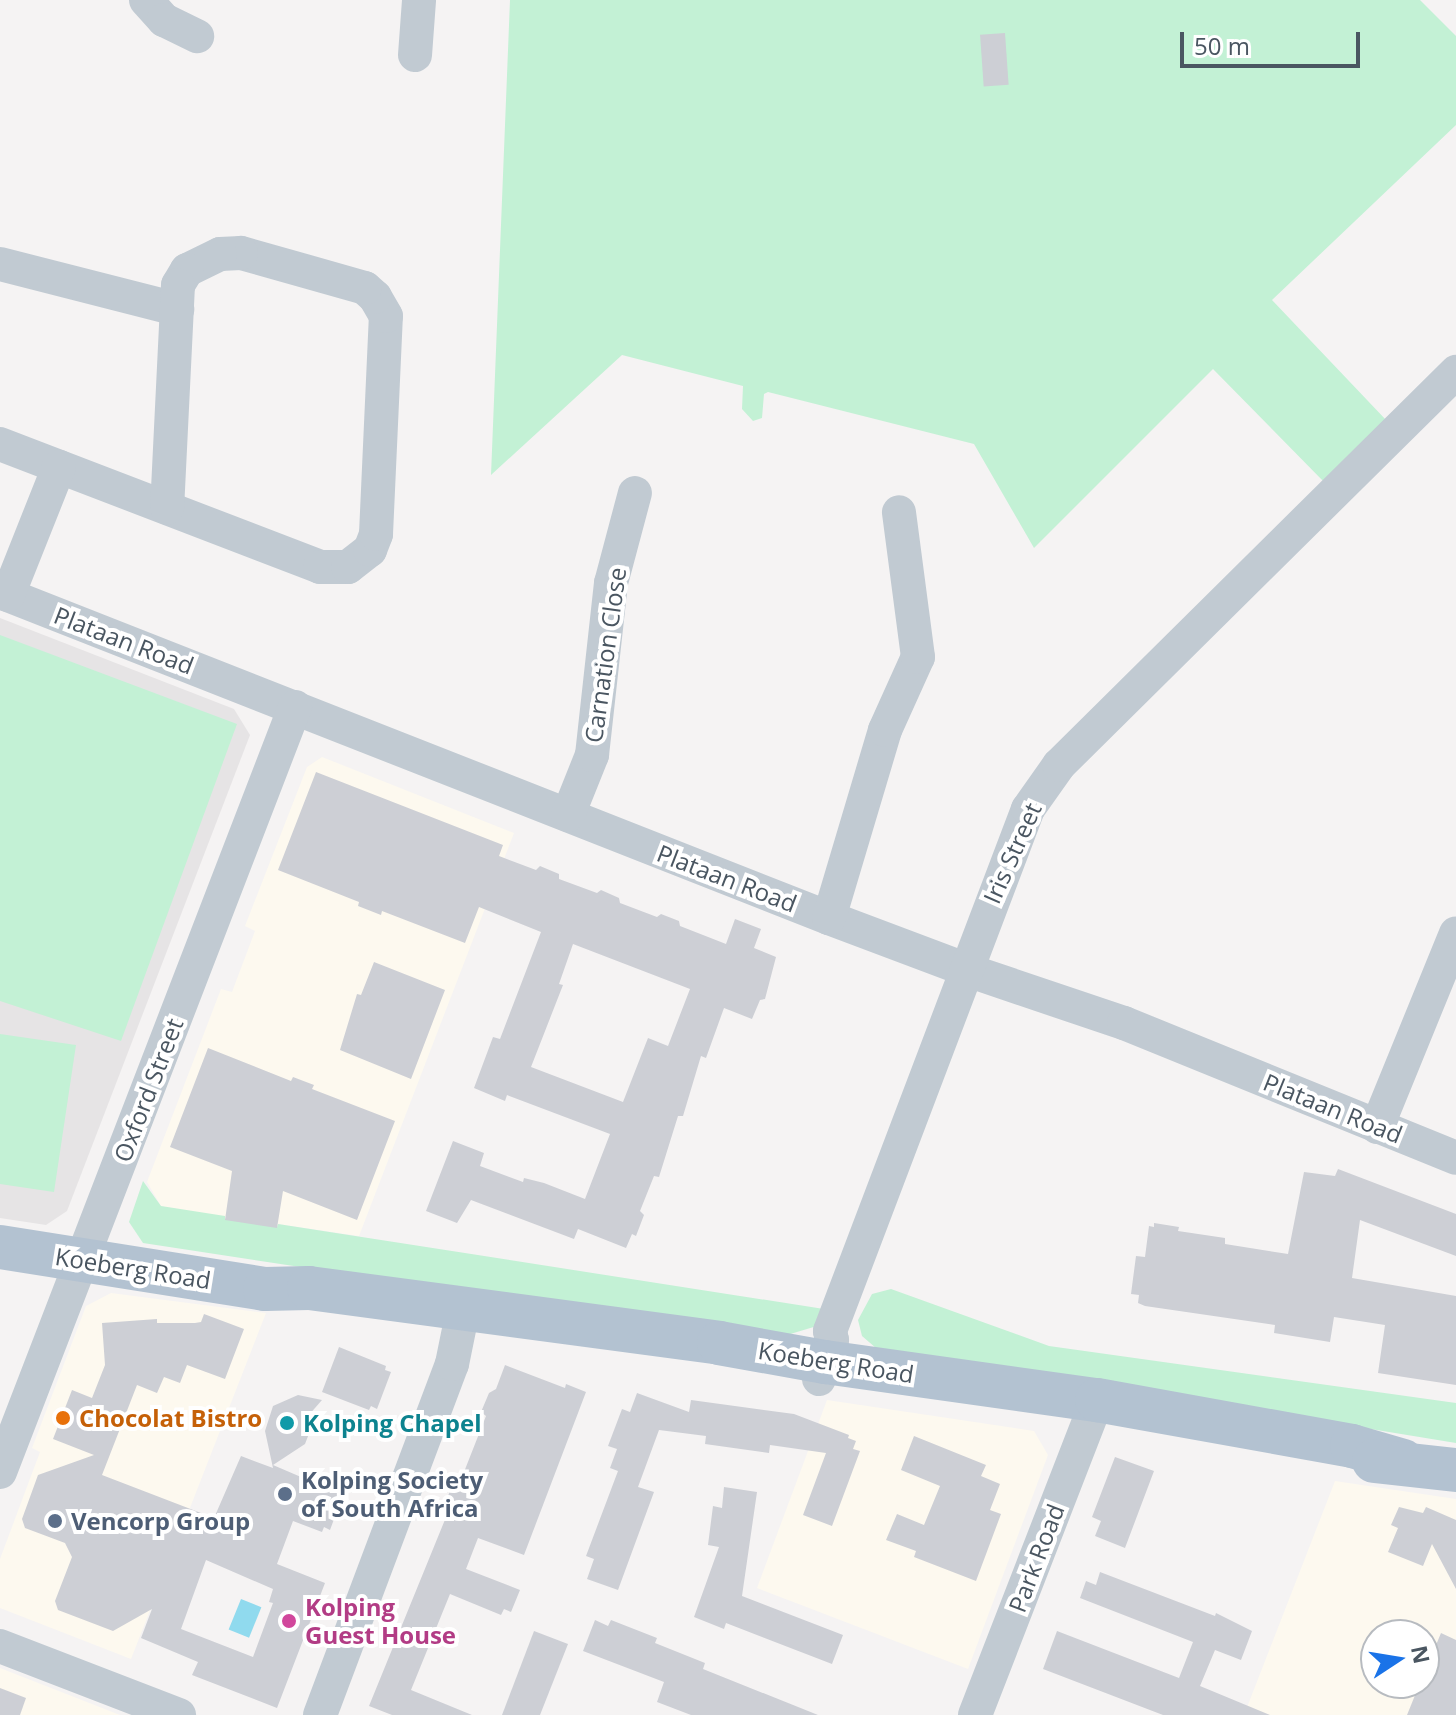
<!DOCTYPE html>
<html>
<head>
<meta charset="utf-8">
<style>
	body { margin:0 }
	#map { position:relative; width:1456px; height:1715px; overflow:hidden; background:#f5f3f3; font-family:"Open Sans",sans-serif }
	div>[style] { position:absolute }
	[style*='--x'] { left:calc(var(--x)*1px); top:calc(var(--y)*1px); width:calc(var(--w)*1px); rotate:calc(var(--a)*1deg) }
	.commercial>* { inset:0; background:#fdf9ef }
	.education>* { inset:0; background:#e6e4e5 }
	.green>* { inset:0; background:#c3f1d5 }
	.water>* { inset:0; background:#90daee; transform-origin:0 0 }
	.building>* { inset:0; background:#cdcfd5; transform-origin:0 0 }
	.minor>* { height:34px; margin:-17px; padding:0 17px; transform-origin:17px; border-radius:17px; background:#c1cad2 }
	.major>* { height:44px; margin:-22px; padding:0 22px; transform-origin:22px; border-radius:22px; background:#b3c2d1 }
	.dots>* { width:22px; height:22px; translate:-50% -50%; box-sizing:border-box; border:4px solid #fff; border-radius:50% }
	span { translate:-50% -50%; white-space:nowrap; text-align:center; line-height:1.15; -webkit-text-stroke:8px #fff; paint-order:stroke }
	.street-label { font-size:24px; color:#4a5661 }
	.food-label { font-size:24px; color:#c56008; font-weight:700 }
	.left { translate:0 -50%; text-align:left }
	.culture-label { font-size:24px; color:#0d838f; font-weight:700 }
	.service-label { font-size:24px; color:#4e5e75; font-weight:700 }
	.hotel-label { font-size:24px; color:#b23c85; font-weight:700 }
	.north { position:absolute; left:1360px; top:1619px; width:80px; height:80px; box-sizing:border-box; background:#fff; border:2px solid #b7bbc0; border-radius:50%; rotate:78deg; font-size:22px; font-weight:700; line-height:32px; text-align:center; color:#4a5661 }
	.north::after { content:''; display:block; margin:auto; width:28px; height:36px; background:#1a73e8; clip-path:polygon(50% 0,100% 100%,50% 72%,0 100%) }
	.scale { position:absolute; left:1180px; top:32px; width:180px; height:36px; box-sizing:border-box; border:4px solid #4a5661; border-top:0; padding-left:10px; font-size:24px; line-height:28px; white-space:nowrap; color:#4a5661; -webkit-text-stroke:6px #fff; paint-order:stroke }
</style>
</head>
<body>
<div id="map">
	<div class="commercial">
		<div style="clip-path:polygon(322px 757px,514px 833px,359px 1236px,278px 1224px,277px 1228px,161px 1206px,147px 1182px,221px 989px,232px 992px,255px 931px,245px 926px,307px 767px)"></div>
		<div style="clip-path:polygon(111px 1293px,266px 1313px,131px 1659px,0 1608px,0 1559px,40px 1452px,32px 1448px,86px 1306px)"></div>
		<div style="clip-path:polygon(827px 1400px,1034px 1431px,1048px 1455px,968px 1669px,757px 1588px)"></div>
		<div style="clip-path:polygon(evenodd,1335px 1481px,1456px 1499px,1456px 1715px,1244px 1715px,1335px 1481px,1376px 1635px,1424px 1635px,1424px 1683px,1376px 1683px,1376px 1635px)"></div>
		<div style="clip-path:polygon(0 1668px,120px 1715px,0 1715px)"></div>
	</div>
	<div class="education">
		<div style="clip-path:polygon(0 618px,234px 709px,250px 735px,67px 1211px,46px 1225px,0 1218px)"></div>
	</div>
	<div class="green">
		<div style="clip-path:polygon(510px 0,1420px 0,1456px 36px,1456px 125px,1272px 300px,1387px 421px,1325px 483px,1213px 369px,1034px 548px,974px 444px,768px 392px,764px 394px,762px 418px,753px 421px,742px 409px,743px 386px,622px 355px,491px 475px)"></div>
		<div style="clip-path:polygon(0 635px,237px 724px,121px 1041px,0 1001px)"></div>
		<div style="clip-path:polygon(0 1034px,76px 1045px,54px 1192px,0 1184px)"></div>
		<div style="clip-path:polygon(143px 1181px,161px 1206px,225px 1216px,225px 1219px,277px 1227px,278px 1224px,824px 1309px,817px 1326px,787px 1335px,458px 1291px,143px 1243px,129px 1222px)"></div>
		<div style="clip-path:polygon(891px 1289px,1049px 1346px,1456px 1403px,1456px 1443px,876px 1348px,862px 1336px,858px 1320px,872px 1294px)"></div>
	</div>
	<div class="water">
		<div style="left:241px;top:1599px;width:22px;height:33px;rotate:22deg"></div>
	</div>
	<div class="building">
		<div style="left:1005px;top:33px;width:52px;height:25px;rotate:86deg"></div>
		<div style="clip-path:polygon(evenodd,316px 772px,503px 845px,499px 856px,536px 870px,540px 866px,559px 874px,559px 879px,597px 893px,601px 890px,619px 898px,620px 903px,657px 917px,661px 914px,679px 921px,680px 926px,726px 944px,735px 919px,761px 929px,754px 948px,776px 957px,765px 999px,760px 1000px,752px 1019px,724px 1008px,706px 1058px,701px 1056px,683px 1116px,678px 1116px,659px 1177px,654px 1176px,640px 1211px,644px 1215px,636px 1236px,632px 1234px,626px 1248px,578px 1229px,574px 1239px,471px 1200px,457px 1223px,426px 1211px,453px 1141px,484px 1153px,480px 1166px,523px 1182px,524px 1178px,544px 1183px,585px 1199px,610px 1134px,507px 1095px,505px 1101px,474px 1088px,493px 1037px,500px 1039px,541px 932px,479px 907px,465px 943px,382px 911px,381px 915px,358px 906px,359px 902px,278px 870px,316px 772px,573px 944px,690px 989px,668px 1046px,648px 1038px,623px 1102px,531px 1067px,563px 985px,559px 984px,573px 944px)"></div>
		<div style="clip-path:polygon(374px 962px,445px 990px,411px 1079px,340px 1050px,357px 994px,361px 995px)"></div>
		<div style="clip-path:polygon(208px 1048px,291px 1081px,293px 1077px,314px 1085px,312px 1089px,395px 1121px,357px 1220px,283px 1191px,277px 1228px,225px 1220px,232px 1171px,170px 1147px)"></div>
		<div style="clip-path:polygon(1338px 1169px,1456px 1214px,1456px 1256px,1360px 1220px,1352px 1278px,1456px 1296px,1456px 1385px,1378px 1373px,1385px 1325px,1334px 1317px,1330px 1342px,1274px 1333px,1275px 1325px,1145px 1306px,1138px 1303px,1139px 1295px,1131px 1294px,1136px 1256px,1145px 1257px,1149px 1226px,1154px 1227px,1154px 1223px,1179px 1227px,1178px 1231px,1225px 1238px,1225px 1244px,1288px 1254px,1304px 1172px,1335px 1176px)"></div>
		<div style="clip-path:polygon(evenodd,204px 1314px,244px 1329px,225px 1379px,187px 1365px,180px 1383px,164px 1377px,157px 1393px,137px 1385px,102px 1475px,214px 1518px,241px 1456px,273px 1468px,265px 1431px,273px 1406px,298px 1395px,322px 1400px,308px 1416px,310px 1431px,305px 1444px,273px 1465px,343px 1495px,330px 1530px,324px 1527px,322px 1532px,293px 1521px,277px 1564px,325px 1583px,277px 1708px,192px 1675px,198px 1662px,141px 1638px,152px 1609px,113px 1631px,58px 1610px,55px 1601px,72px 1557px,65px 1543px,25px 1528px,22px 1519px,38px 1475px,94px 1455px,53px 1439px,72px 1390px,92px 1398px,105px 1365px,102px 1323px,157px 1319px,157px 1323px,195px 1323px,201px 1322px,204px 1314px,206px 1560px,273px 1589px,269px 1602px,273px 1603px,253px 1657px,181px 1629px,206px 1560px)"></div>
		<div style="clip-path:polygon(339px 1347px,386px 1366px,385px 1370px,391px 1372px,377px 1409px,371px 1406px,369px 1410px,322px 1392px)"></div>
		<div style="clip-path:polygon(505px 1365px,565px 1388px,566px 1384px,586px 1392px,524px 1555px,478px 1538px,466px 1569px,520px 1590px,511px 1612px,504px 1609px,501px 1615px,450px 1594px,411px 1690px,472px 1715px,392px 1715px,369px 1706px,453px 1500px,448px 1496px,456px 1475px,464px 1472px,486px 1416px,481px 1412px,489px 1393px,496px 1389px)"></div>
		<div style="clip-path:polygon(637px 1393px,689px 1412px,691px 1400px,794px 1414px,849px 1435px,848px 1438px,856px 1441px,853px 1449px,860px 1451px,832px 1526px,803px 1515px,826px 1453px,770px 1445px,769px 1453px,705px 1444px,706px 1436px,659px 1430px,638px 1487px,654px 1492px,618px 1590px,587px 1579px,594px 1559px,586px 1556px,618px 1471px,610px 1468px,617px 1449px,608px 1446px,622px 1409px,630px 1412px)"></div>
		<div style="clip-path:polygon(914px 1436px,986px 1465px,981px 1476px,1000px 1484px,990px 1510px,1001px 1514px,976px 1581px,914px 1557px,916px 1551px,886px 1540px,897px 1514px,924px 1525px,940px 1486px,901px 1470px)"></div>
		<div style="clip-path:polygon(1115px 1457px,1154px 1471px,1125px 1548px,1095px 1536px,1101px 1521px,1092px 1517px)"></div>
		<div style="clip-path:polygon(724px 1487px,757px 1492px,742px 1596px,843px 1635px,832px 1664px,726px 1623px,724px 1629px,694px 1617px,719px 1547px,708px 1545px,713px 1506px,722px 1508px)"></div>
		<div style="clip-path:polygon(1399px 1507px,1423px 1513px,1426px 1507px,1456px 1520px,1456px 1589px,1432px 1544px,1423px 1566px,1388px 1552px,1398px 1528px,1391px 1525px)"></div>
		<div style="clip-path:polygon(1100px 1572px,1215px 1616px,1216px 1613px,1252px 1631px,1241px 1660px,1215px 1650px,1200px 1686px,1270px 1715px,1163px 1715px,1043px 1669px,1057px 1631px,1179px 1678px,1193px 1642px,1080px 1598px,1086px 1581px,1096px 1585px)"></div>
		<div style="clip-path:polygon(595px 1620px,608px 1626px,611px 1620px,657px 1638px,655px 1643px,705px 1663px,703px 1669px,818px 1715px,691px 1715px,657px 1702px,664px 1682px,583px 1651px)"></div>
		<div style="clip-path:polygon(534px 1631px,568px 1644px,540px 1715px,502px 1715px)"></div>
		<div style="clip-path:polygon(1441px 1633px,1456px 1640px,1456px 1715px,1407px 1715px,1420px 1683px,1424px 1683px,1424px 1674px)"></div>
		<div style="clip-path:polygon(0 1688px,26px 1698px,20px 1715px,0 1715px)"></div>
	</div>
	<div class="minor">
		<div style="--x:146;--y:0;--w:27;--a:48"></div>
		<div style="--x:164;--y:20;--w:37;--a:26"></div>
		<div style="--x:415;--y:55;--w:55;--a:-85.8"></div>
		<div style="--x:0;--y:264;--w:183;--a:14.3"></div>
		<div style="--x:0;--y:444;--w:343;--a:21"></div>
		<div style="--x:320;--y:567;--w:28;--a:0"></div>
		<div style="--x:348;--y:567;--w:28;--a:-38"></div>
		<div style="--x:370;--y:550;--w:17;--a:-69"></div>
		<div style="--x:376;--y:534;--w:218;--a:-87.4"></div>
		<div style="--x:386;--y:316;--w:22;--a:-120"></div>
		<div style="--x:375;--y:297;--w:13;--a:-138"></div>
		<div style="--x:365;--y:288;--w:129;--a:-164.2"></div>
		<div style="--x:241;--y:253;--w:21;--a:177"></div>
		<div style="--x:220;--y:254;--w:37;--a:154"></div>
		<div style="--x:187;--y:270;--w:17;--a:121"></div>
		<div style="--x:178;--y:285;--w:223;--a:92.8"></div>
		<div style="--x:0;--y:592;--w:891;--a:21.47"></div>
		<div style="--x:829;--y:918;--w:147;--a:20.6"></div>
		<div style="--x:967;--y:970;--w:166;--a:18.7"></div>
		<div style="--x:1124;--y:1023;--w:358;--a:22.1"></div>
		<div style="--x:8;--y:595;--w:138;--a:-68.3"></div>
		<div style="--x:568;--y:815;--w:65;--a:-68.2"></div>
		<div style="--x:592;--y:755;--w:173;--a:-83.7"></div>
		<div style="--x:611;--y:583;--w:93;--a:-75.1"></div>
		<div style="--x:829;--y:918;--w:196;--a:-73.4"></div>
		<div style="--x:885;--y:730;--w:80;--a:-65.7"></div>
		<div style="--x:918;--y:657;--w:146;--a:-97.5"></div>
		<div style="--x:1377;--y:1127;--w:209;--a:-67.8"></div>
		<div style="--x:819;--y:1379;--w:41;--a:-71.6"></div>
		<div style="--x:832;--y:1340;--w:9;--a:-103"></div>
		<div style="--x:830;--y:1331;--w:558;--a:-69.23"></div>
		<div style="--x:1028;--y:809;--w:54;--a:-54.8"></div>
		<div style="--x:1059;--y:765;--w:559;--a:-44.71"></div>
		<div style="--x:0;--y:1472;--w:820;--a:-68.91"></div>
		<div style="--x:0;--y:1646;--w:192;--a:21.1"></div>
		<div style="--x:320;--y:1715;--w:375;--a:-69.4"></div>
		<div style="--x:452;--y:1364;--w:55;--a:-78.5"></div>
		<div style="--x:975;--y:1715;--w:338;--a:-68.8"></div>
	</div>
	<div class="major">
		<div style="--x:0;--y:1247;--w:268;--a:9"></div>
		<div style="--x:265;--y:1289;--w:44;--a:-1.3"></div>
		<div style="--x:309;--y:1288;--w:414;--a:7.6"></div>
		<div style="--x:719;--y:1343;--w:108;--a:10.2"></div>
		<div style="--x:825;--y:1362;--w:275;--a:8"></div>
		<div style="--x:1097;--y:1400;--w:259;--a:10.2"></div>
		<div style="--x:1352;--y:1446;--w:53;--a:16.4"></div>
		<div style="--x:1374;--y:1461;--w:82;--a:6.3"></div>
	</div>
	<div class="dots">
		<div style="left:63px;top:1418px;background:#e8710a"></div>
		<div style="left:287px;top:1423px;background:#0f9aa8"></div>
		<div style="left:285px;top:1494px;background:#5c6f8a"></div>
		<div style="left:55px;top:1521px;background:#5c6f8a"></div>
		<div style="left:289px;top:1621px;background:#d1479c"></div>
	</div>
	<div class="street-label">
		<span style="left:124px;top:640px;rotate:21deg">Plataan Road</span>
		<span style="left:605px;top:655px;rotate:-82deg">Carnation Close</span>
		<span style="left:1012px;top:853px;rotate:-66deg">Iris Street</span>
		<span style="left:727px;top:878px;rotate:21deg">Plataan Road</span>
		<span style="left:148px;top:1090px;rotate:-69deg">Oxford Street</span>
		<span style="left:1333px;top:1108px;rotate:22deg">Plataan Road</span>
		<span style="left:133px;top:1268px;rotate:9deg">Koeberg Road</span>
		<span style="left:836px;top:1362px;rotate:9deg">Koeberg Road</span>
		<span style="left:1036px;top:1558px;rotate:-69deg">Park Road</span>
	</div>
	<div class="food-label">
		<span class="left" style="left:79px;top:1418px">Chocolat Bistro</span>
	</div>
	<div class="culture-label">
		<span class="left" style="left:303px;top:1423px">Kolping Chapel</span>
	</div>
	<div class="service-label">
		<span class="left" style="left:301px;top:1494px">Kolping Society<br>of South Africa</span>
		<span class="left" style="left:71px;top:1521px">Vencorp Group</span>
	</div>
	<div class="hotel-label">
		<span class="left" style="left:305px;top:1621px">Kolping<br>Guest House</span>
	</div>
	<div class="north">N</div>
	<div class="scale">50 m</div>
</div>
</body>
</html>
